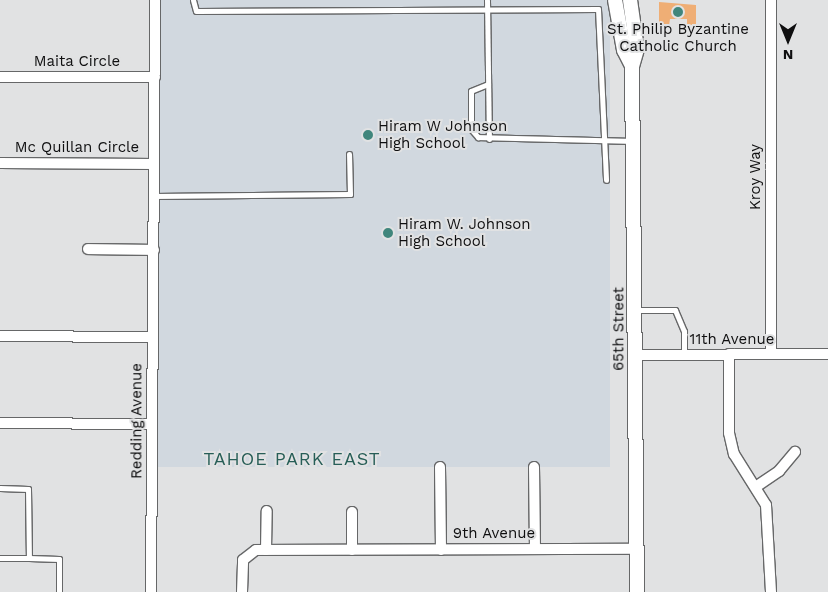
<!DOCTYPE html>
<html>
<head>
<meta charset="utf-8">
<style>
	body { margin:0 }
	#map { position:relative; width:828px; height:592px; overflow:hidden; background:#e1e2e3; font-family:"Work Sans",sans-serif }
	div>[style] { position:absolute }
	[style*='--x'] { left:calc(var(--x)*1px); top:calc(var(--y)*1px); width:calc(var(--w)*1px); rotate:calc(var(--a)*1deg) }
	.built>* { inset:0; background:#d1d8df; transform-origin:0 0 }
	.building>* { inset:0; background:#efae75 }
	.roads { filter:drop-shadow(1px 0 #666768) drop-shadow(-1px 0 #666768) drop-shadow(0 1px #666768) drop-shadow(0 -1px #666768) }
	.lane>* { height:5px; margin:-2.5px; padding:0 2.5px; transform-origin:2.5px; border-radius:2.5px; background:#fff }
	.street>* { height:10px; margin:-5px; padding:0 5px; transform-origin:5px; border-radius:5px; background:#fff }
	.secondary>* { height:14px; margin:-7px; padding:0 7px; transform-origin:7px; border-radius:7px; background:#fff }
	.dots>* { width:14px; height:14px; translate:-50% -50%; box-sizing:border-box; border:2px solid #e1e2e3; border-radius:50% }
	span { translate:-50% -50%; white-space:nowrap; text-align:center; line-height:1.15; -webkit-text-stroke:4px #e1e2e3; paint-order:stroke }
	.poi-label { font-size:15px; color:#0f0f10 }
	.left { translate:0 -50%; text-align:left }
	.street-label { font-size:15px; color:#0f0f10 }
	.quarter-label { font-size:18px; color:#275e57; letter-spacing:1px }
	.north { position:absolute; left:763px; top:15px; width:50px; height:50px; -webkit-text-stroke:4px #e1e2e3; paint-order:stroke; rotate:180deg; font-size:14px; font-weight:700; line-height:20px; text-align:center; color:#0f0f10 }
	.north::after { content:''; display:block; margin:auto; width:18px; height:22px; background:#0f0f10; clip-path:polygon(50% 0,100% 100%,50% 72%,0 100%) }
</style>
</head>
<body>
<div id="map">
	<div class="built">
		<div style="left:155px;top:0;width:455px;height:467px"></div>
	</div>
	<div class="building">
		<div style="clip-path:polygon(659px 2px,696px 5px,696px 25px,687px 25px,687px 19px,670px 19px,669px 26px,659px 26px)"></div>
	</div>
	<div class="roads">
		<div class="lane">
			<div style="--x:193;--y:0;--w:11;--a:75"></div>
			<div style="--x:196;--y:11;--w:402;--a:-0.3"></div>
			<div style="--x:598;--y:9;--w:171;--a:87.3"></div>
			<div style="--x:487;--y:0;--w:139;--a:89.2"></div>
			<div style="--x:488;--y:84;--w:18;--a:158"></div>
			<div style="--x:471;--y:91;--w:38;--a:90"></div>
			<div style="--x:471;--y:129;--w:11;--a:49"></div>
			<div style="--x:478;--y:137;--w:154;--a:1.5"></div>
			<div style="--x:154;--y:196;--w:196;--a:-0.6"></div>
			<div style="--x:350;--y:194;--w:40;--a:-91.4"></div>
			<div style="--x:635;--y:310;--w:40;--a:0"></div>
			<div style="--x:675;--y:310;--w:23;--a:67"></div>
			<div style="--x:684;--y:331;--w:24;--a:90"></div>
			<div style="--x:0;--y:488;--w:28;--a:2"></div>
			<div style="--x:28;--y:489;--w:69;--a:89.2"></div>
			<div style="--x:29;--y:558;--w:30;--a:2"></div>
			<div style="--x:59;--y:559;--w:33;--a:90"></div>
			<div style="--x:0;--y:558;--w:29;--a:0"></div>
		</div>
		<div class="street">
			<div style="--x:0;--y:77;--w:155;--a:0"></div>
			<div style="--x:0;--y:163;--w:154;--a:0.4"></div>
			<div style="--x:88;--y:249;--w:66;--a:0.9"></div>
			<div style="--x:0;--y:336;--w:153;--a:0.4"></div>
			<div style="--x:729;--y:354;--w:79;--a:90"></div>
			<div style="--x:729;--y:433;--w:22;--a:77"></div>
			<div style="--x:734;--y:454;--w:60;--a:57.9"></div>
			<div style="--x:766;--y:505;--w:87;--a:86.7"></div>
			<div style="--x:771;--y:354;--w:354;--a:-90"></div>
			<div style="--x:636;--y:355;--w:192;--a:-0.3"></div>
			<div style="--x:0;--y:423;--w:152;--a:0.4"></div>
			<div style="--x:440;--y:467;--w:83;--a:89.3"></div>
			<div style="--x:534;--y:467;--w:82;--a:89.3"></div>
			<div style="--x:757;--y:486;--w:27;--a:-34"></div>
			<div style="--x:779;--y:471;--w:25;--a:-50"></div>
			<div style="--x:352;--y:512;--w:38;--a:90"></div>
			<div style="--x:266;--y:550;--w:39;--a:-89"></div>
			<div style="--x:151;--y:592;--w:592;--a:-89.61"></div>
			<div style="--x:242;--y:592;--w:32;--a:-88"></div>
			<div style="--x:243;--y:560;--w:16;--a:-38"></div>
			<div style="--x:256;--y:550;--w:380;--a:-0.2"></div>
		</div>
		<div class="secondary">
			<div style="--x:615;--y:0;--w:51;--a:79.8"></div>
			<div style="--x:624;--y:50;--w:18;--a:63"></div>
			<div style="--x:630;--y:0;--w:49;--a:81.9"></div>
			<div style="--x:637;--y:49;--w:18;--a:106"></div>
			<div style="--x:632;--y:66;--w:526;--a:89.46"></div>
		</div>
	</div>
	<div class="dots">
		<div style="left:678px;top:12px;background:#40867c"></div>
		<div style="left:368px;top:135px;background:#40867c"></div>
		<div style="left:388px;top:233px;background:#40867c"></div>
	</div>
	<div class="poi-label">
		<span style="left:678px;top:38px">St. Philip Byzantine<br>Catholic Church</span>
		<span class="left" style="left:378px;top:135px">Hiram W Johnson<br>High School</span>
		<span class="left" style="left:398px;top:233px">Hiram W. Johnson<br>High School</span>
	</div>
	<div class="street-label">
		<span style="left:77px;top:62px">Maita Circle</span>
		<span style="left:77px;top:148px">Mc Quillan Circle</span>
		<span style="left:756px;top:177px;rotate:-90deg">Kroy Way</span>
		<span style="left:619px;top:329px;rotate:-90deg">65th Street</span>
		<span style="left:732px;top:340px">11th Avenue</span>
		<span style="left:137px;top:421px;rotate:-90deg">Redding Avenue</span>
		<span style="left:494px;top:534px">9th Avenue</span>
	</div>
	<div class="quarter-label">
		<span style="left:292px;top:459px">TAHOE PARK EAST</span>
	</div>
	<div class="north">N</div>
</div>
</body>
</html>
